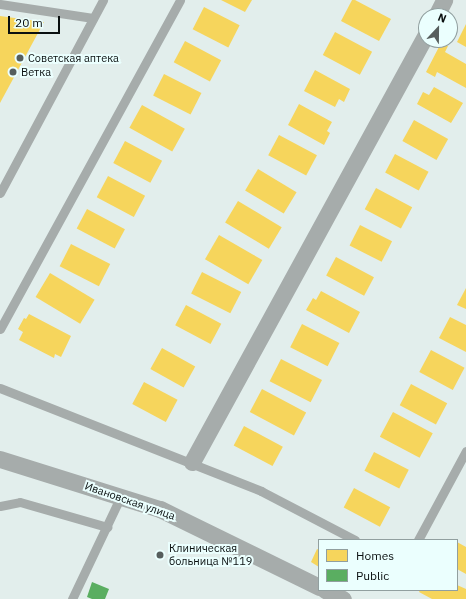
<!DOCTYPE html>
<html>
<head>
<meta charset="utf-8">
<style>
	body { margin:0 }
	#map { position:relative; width:466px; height:599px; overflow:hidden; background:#e2eeec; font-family:"IBM Plex Sans",sans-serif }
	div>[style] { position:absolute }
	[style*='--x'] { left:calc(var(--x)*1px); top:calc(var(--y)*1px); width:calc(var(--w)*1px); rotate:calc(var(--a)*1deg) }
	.homes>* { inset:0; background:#f6d55c; transform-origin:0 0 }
	.public>* { inset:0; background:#5aae61 }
	.service>* { height:9px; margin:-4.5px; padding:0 4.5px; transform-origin:4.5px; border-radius:4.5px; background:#a6acab }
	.minor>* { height:17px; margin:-8.5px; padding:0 8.5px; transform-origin:8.5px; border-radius:8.5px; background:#a6acab }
	.dots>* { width:11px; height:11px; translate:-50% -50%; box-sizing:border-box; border:2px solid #ebfffe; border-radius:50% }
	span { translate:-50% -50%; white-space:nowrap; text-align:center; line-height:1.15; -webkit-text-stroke:4px #ebfffe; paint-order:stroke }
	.poi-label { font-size:11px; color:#0a1010 }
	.left { translate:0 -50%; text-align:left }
	.street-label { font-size:11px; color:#0a1010 }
	.legend { position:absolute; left:318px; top:539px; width:140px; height:52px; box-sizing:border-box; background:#ebfffe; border:1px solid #919f9f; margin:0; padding:5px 7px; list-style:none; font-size:12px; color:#0a1010 }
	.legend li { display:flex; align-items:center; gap:8px; height:20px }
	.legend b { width:20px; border:1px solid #919f9f }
	.north { position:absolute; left:418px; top:8px; width:40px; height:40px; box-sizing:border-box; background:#ebfffe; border:1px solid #919f9f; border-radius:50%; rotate:22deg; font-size:11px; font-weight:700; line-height:16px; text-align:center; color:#0a1010 }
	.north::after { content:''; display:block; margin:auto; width:14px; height:18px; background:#565e5d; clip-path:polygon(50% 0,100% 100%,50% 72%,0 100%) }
	.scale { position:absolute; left:8px; top:16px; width:52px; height:18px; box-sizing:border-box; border:2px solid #0a1010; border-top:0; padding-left:5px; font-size:12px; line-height:14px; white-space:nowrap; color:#0a1010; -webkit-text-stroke:3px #ebfffe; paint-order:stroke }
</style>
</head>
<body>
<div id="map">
	<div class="homes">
		<div style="clip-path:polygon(221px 0,252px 0,245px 12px)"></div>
		<div style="clip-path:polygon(352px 0,355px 0,391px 19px,379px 41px,341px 21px)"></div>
		<div style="left:204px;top:7px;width:40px;height:25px;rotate:27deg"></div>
		<div style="clip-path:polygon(0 16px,44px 22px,0 103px)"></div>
		<div style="clip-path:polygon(466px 24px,466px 47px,457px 42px)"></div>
		<div style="left:335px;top:32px;width:42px;height:26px;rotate:28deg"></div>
		<div style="left:185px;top:41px;width:41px;height:24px;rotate:28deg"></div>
		<div style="clip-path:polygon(441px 43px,448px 46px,445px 52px,466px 64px,466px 88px,437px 72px,435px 77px,426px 72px)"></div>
		<div style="clip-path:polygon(315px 70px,350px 89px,344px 102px,339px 99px,335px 107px,304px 91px)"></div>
		<div style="left:164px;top:74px;width:42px;height:24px;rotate:27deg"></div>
		<div style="clip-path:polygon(434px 87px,463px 103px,451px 123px,417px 104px,423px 92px,429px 95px)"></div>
		<div style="clip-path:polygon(299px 104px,332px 122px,327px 131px,330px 133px,324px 145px,288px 125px)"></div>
		<div style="left:142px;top:105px;width:49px;height:26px;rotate:29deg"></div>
		<div style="left:414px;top:120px;width:39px;height:24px;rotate:29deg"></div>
		<div style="left:279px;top:135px;width:43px;height:23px;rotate:28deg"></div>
		<div style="left:125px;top:141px;width:42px;height:25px;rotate:28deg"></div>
		<div style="left:395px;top:154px;width:38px;height:21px;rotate:28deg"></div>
		<div style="left:258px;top:169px;width:45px;height:25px;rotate:31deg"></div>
		<div style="left:108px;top:176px;width:42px;height:24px;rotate:28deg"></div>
		<div style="left:376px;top:188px;width:41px;height:24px;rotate:28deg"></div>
		<div style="left:238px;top:201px;width:51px;height:25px;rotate:31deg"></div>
		<div style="left:87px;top:209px;width:43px;height:22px;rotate:28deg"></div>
		<div style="left:360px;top:225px;width:36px;height:23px;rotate:27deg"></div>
		<div style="left:219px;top:235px;width:50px;height:28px;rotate:30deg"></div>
		<div style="left:71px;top:244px;width:44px;height:25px;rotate:27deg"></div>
		<div style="left:336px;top:257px;width:43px;height:21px;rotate:28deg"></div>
		<div style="left:202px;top:272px;width:44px;height:24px;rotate:27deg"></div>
		<div style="left:50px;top:273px;width:52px;height:28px;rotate:31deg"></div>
		<div style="clip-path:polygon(466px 288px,466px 309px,457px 305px)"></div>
		<div style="clip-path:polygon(321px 291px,360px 312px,349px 333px,306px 310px,313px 298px,316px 300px)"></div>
		<div style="left:186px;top:305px;width:40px;height:23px;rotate:28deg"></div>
		<div style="clip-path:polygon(29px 314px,71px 336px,61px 357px,55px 354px,54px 358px,19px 340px,23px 332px,18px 329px,24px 318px,26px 319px)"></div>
		<div style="clip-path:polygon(450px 317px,466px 325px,466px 352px,439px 338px)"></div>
		<div style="left:302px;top:324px;width:42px;height:26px;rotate:27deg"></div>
		<div style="left:162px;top:348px;width:38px;height:24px;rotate:29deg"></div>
		<div style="left:431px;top:350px;width:38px;height:25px;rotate:28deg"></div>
		<div style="left:281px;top:359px;width:46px;height:25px;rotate:27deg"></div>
		<div style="left:144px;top:382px;width:38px;height:25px;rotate:28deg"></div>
		<div style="left:411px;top:384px;width:41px;height:24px;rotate:28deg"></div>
		<div style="left:262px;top:389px;width:50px;height:26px;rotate:28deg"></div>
		<div style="left:393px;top:412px;width:45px;height:28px;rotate:28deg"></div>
		<div style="left:244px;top:426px;width:44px;height:22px;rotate:28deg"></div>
		<div style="left:374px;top:452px;width:39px;height:21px;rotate:27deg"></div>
		<div style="left:354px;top:488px;width:41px;height:22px;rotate:28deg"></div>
		<div style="clip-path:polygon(457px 542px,466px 547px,466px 574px,457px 569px)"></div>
		<div style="clip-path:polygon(317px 549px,319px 550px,319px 567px,311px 562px)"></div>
		<div style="clip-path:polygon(457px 585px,466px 589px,466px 599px,432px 599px,419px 592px,420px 590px,457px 590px)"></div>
	</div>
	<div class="public">
		<div style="clip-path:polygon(92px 582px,109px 589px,105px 599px,92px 599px,87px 597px)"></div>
	</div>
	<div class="service">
		<div style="--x:0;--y:4;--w:94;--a:8.6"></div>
		<div style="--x:0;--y:193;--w:219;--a:-61.9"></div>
		<div style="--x:0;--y:329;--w:375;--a:-61.3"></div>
		<div style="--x:0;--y:388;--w:281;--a:21.5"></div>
		<div style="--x:261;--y:491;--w:106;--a:27.5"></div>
		<div style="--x:0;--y:506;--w:20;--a:-11"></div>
		<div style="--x:20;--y:502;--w:91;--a:16"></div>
		<div style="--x:418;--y:540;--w:101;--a:-61.7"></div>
		<div style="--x:72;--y:599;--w:114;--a:-64.6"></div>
	</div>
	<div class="minor">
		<div style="--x:436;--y:16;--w:18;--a:-63"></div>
		<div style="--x:0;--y:459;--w:168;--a:17.4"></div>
		<div style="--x:160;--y:509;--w:177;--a:26.1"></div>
		<div style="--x:192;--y:462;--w:488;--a:-61.3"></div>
		<div style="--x:325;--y:590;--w:20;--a:27"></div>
	</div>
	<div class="dots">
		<div style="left:20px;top:58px;background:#565e5d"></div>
		<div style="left:13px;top:72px;background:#565e5d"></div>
		<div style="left:160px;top:555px;background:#565e5d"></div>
	</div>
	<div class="poi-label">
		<span class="left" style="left:28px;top:58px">Советская аптека</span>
		<span class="left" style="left:21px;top:72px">Ветка</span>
		<span class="left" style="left:169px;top:555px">Клиническая<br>больница №119</span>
	</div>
	<div class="street-label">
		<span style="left:130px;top:501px;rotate:19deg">Ивановская улица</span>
	</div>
	<ul class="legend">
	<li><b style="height:11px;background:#f6d55c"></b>Homes</li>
	<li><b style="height:11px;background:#5aae61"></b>Public</li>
	</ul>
	<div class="north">N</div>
	<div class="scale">20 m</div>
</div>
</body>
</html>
